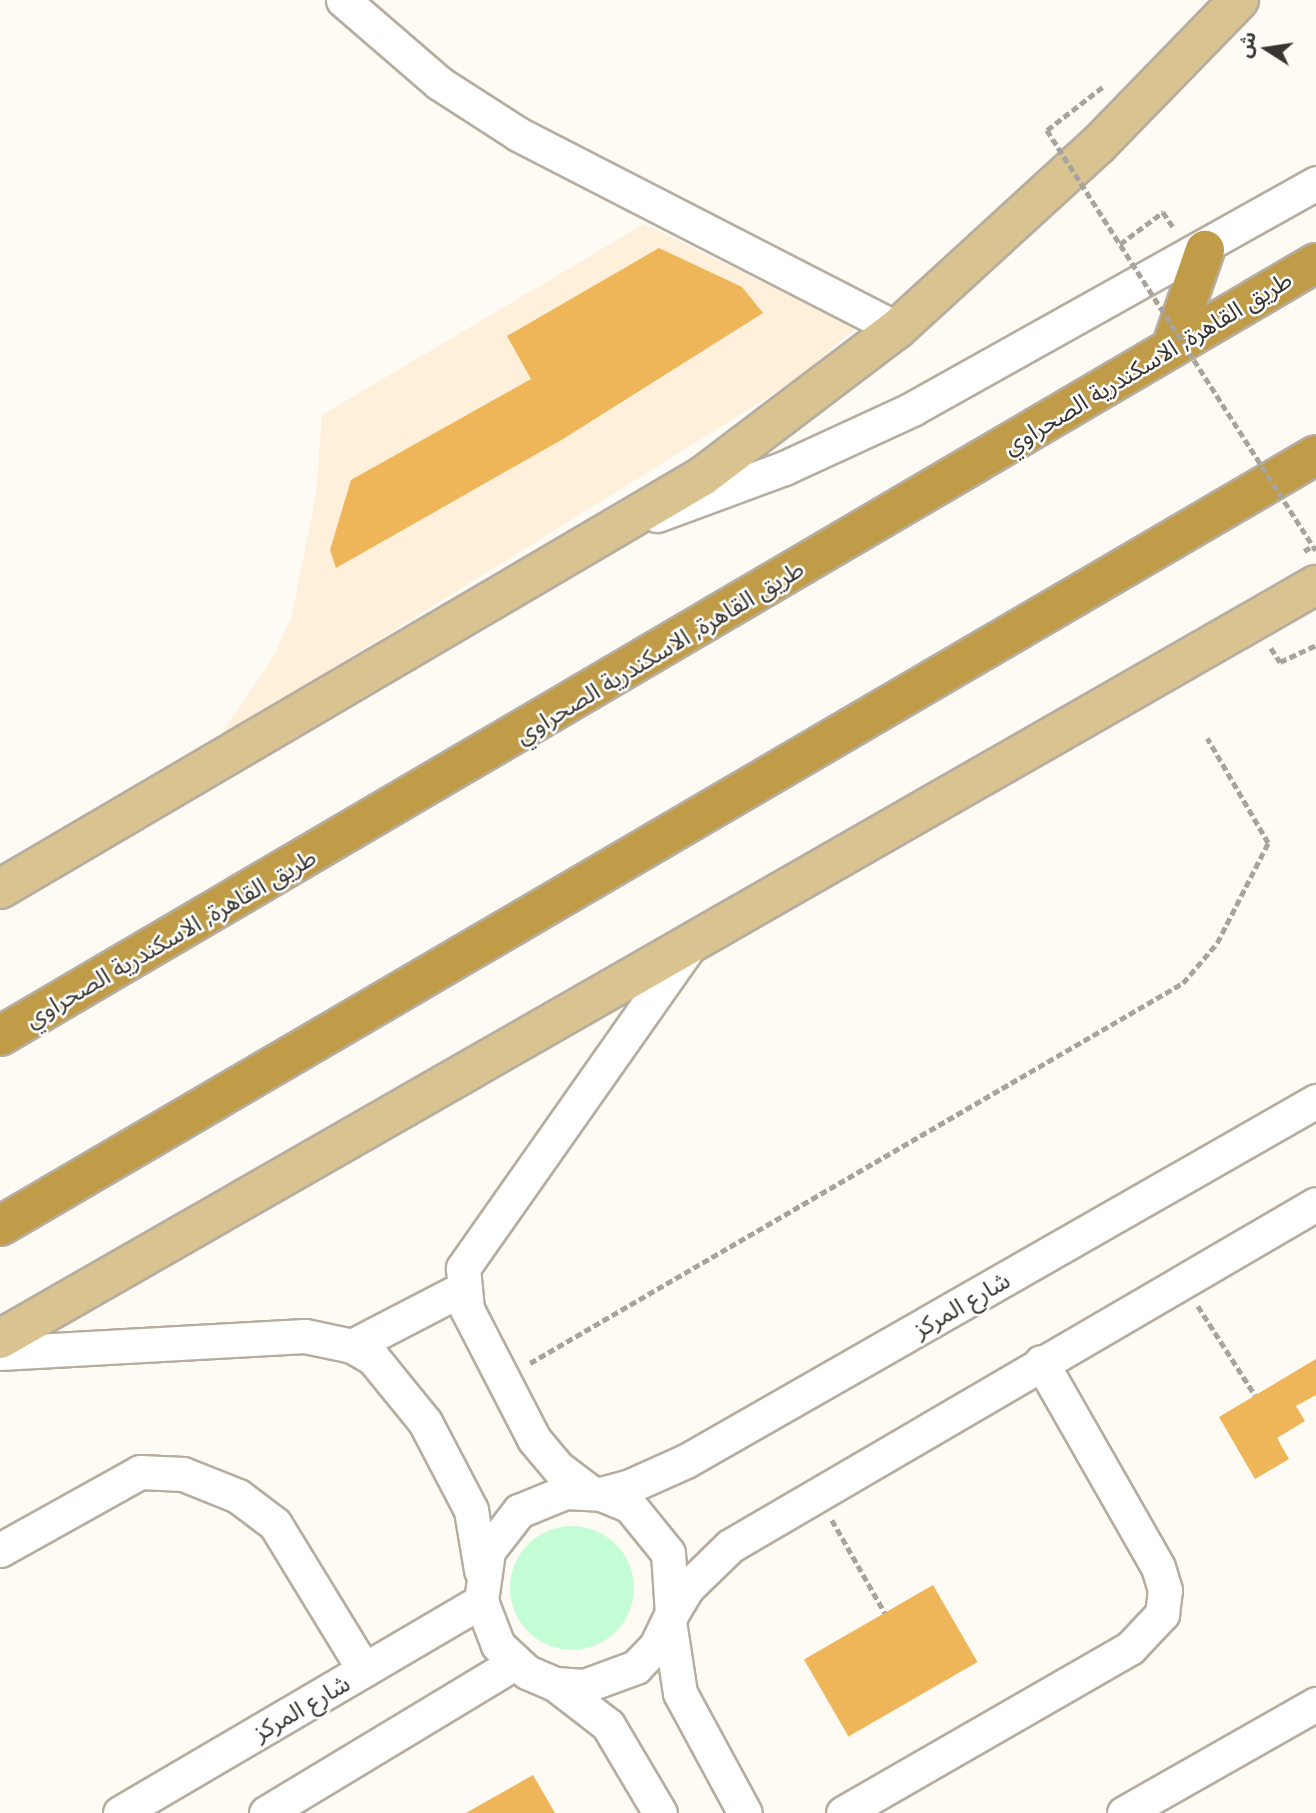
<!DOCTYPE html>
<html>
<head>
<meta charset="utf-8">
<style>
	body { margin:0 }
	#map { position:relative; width:1316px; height:1813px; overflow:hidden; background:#fefaf4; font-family:"Open Sans","Noto Sans Arabic",sans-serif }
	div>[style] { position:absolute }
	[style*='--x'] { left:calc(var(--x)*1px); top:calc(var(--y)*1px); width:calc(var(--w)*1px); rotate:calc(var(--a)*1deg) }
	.built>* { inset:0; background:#fef0db }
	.green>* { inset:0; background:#c5fdd7 }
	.round { border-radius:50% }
	.building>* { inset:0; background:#efb559; transform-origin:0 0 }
	.path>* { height:4.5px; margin-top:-2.25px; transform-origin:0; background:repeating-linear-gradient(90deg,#a7a39d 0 7px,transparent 0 10.5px) }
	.roads { filter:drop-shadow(2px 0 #b6ad9f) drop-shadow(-2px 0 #b6ad9f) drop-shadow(0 2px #b6ad9f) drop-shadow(0 -2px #b6ad9f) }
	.minor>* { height:33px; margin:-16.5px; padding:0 16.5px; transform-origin:16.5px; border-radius:16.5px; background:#fff }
	.major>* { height:38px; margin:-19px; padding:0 19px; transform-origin:19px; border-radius:19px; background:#d9c491 }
	.highway>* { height:38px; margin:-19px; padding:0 19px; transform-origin:19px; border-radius:19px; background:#c09c48 }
	.path-bridge>* { height:4.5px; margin-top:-2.25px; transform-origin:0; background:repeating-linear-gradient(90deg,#a7a39d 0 7px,transparent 0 10.5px) }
	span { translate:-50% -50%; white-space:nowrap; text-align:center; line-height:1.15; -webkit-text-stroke:5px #fff; paint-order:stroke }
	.street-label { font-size:24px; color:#393530 }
	.north { position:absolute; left:1232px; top:14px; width:70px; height:70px; -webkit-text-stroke:5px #fff; paint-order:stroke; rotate:282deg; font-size:19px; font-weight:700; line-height:28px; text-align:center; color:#393530 }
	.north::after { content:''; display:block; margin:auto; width:24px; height:32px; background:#393530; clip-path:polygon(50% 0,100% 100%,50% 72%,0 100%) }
</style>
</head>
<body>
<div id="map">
	<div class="built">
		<div style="clip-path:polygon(644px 224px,856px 328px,794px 381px,216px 741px,274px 656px,292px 615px,316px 495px,322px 415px)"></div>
	</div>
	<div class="green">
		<div class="round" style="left:510px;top:1526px;width:124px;height:124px"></div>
	</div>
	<div class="building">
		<div style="clip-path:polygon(659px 248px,742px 287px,763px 313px,563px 439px,336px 568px,330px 550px,351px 480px,531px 379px,507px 336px)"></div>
		<div style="clip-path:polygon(1316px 1359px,1316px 1395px,1296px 1406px,1305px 1421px,1277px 1438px,1289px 1459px,1255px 1479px,1219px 1417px)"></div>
		<div style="left:933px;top:1585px;width:89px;height:149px;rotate:60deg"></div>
		<div style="clip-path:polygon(533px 1775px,555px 1813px,466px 1813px)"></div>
	</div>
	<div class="path">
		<div style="--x:1047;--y:130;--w:73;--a:-37.8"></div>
		<div style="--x:1120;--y:244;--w:54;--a:-36.7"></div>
		<div style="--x:1163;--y:212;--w:18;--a:56"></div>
		<div style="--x:1304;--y:551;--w:10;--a:-29"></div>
		<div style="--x:1271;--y:648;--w:17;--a:57"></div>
		<div style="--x:1280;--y:662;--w:40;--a:-25"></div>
		<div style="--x:1198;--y:1306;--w:106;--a:57.4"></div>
		<div style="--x:530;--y:1363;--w:756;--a:-30.2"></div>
		<div style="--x:1183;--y:983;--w:52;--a:-49.6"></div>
		<div style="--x:1217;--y:943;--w:112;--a:-63"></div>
		<div style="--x:1268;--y:843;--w:121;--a:-120.2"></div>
		<div style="--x:832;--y:1520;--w:107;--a:60.3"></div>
	</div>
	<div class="roads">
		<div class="minor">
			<div style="--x:343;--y:0;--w:127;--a:40.8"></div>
			<div style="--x:439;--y:83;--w:94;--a:32.8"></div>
			<div style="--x:518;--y:134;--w:426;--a:27.2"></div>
			<div style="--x:657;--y:515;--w:135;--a:-20.3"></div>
			<div style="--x:784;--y:468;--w:141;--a:-24.7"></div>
			<div style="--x:912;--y:409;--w:463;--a:-29.2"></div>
			<div style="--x:352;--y:1346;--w:124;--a:-27.4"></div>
			<div style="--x:0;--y:1353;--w:305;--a:-3.2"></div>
			<div style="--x:305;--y:1336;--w:48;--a:12"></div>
			<div style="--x:352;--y:1346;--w:24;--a:30"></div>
			<div style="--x:373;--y:1358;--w:82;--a:50.9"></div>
			<div style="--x:425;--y:1422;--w:99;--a:62.4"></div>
			<div style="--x:471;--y:1510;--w:61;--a:80.5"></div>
			<div style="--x:590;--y:1492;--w:39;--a:-143"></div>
			<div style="--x:559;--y:1469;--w:39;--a:-130"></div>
			<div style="--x:534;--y:1439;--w:146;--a:-117.3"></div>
			<div style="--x:467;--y:1309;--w:41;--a:-95.6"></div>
			<div style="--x:463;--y:1268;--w:396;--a:-54.9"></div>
			<div style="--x:601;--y:1494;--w:31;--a:22"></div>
			<div style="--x:630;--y:1506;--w:60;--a:51"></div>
			<div style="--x:668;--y:1553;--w:60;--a:86.2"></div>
			<div style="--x:672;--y:1613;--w:37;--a:116"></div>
			<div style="--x:656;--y:1646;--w:29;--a:134"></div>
			<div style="--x:636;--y:1667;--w:55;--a:159.9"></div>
			<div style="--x:584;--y:1686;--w:29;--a:-176"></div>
			<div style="--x:555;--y:1684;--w:30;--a:-157"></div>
			<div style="--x:527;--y:1672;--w:40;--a:-137"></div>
			<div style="--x:498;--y:1645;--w:47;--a:-111.1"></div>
			<div style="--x:481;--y:1601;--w:50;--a:-82"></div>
			<div style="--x:488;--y:1551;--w:51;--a:-52.2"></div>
			<div style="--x:519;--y:1511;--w:50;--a:-22.4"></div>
			<div style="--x:565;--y:1492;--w:36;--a:3"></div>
			<div style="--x:601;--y:1494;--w:30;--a:-15"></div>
			<div style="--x:630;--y:1486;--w:61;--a:-24.1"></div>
			<div style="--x:686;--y:1461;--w:726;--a:-29.74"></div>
			<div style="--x:0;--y:1550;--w:160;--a:-29.1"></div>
			<div style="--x:140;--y:1472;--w:43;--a:2.7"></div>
			<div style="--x:183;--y:1474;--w:59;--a:21.8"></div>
			<div style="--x:238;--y:1496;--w:46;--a:37.1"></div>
			<div style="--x:275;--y:1524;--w:171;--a:58.6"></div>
			<div style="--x:672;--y:1613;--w:29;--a:-59"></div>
			<div style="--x:687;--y:1588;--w:60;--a:-44.3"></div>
			<div style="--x:730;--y:1546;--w:678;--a:-30.27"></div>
			<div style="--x:669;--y:1621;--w:73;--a:81.3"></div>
			<div style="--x:680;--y:1693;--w:136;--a:61.6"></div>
			<div style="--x:555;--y:1684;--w:67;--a:37.7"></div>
			<div style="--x:608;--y:1725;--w:102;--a:59.4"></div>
			<div style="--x:120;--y:1813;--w:419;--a:-30.4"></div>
			<div style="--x:266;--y:1813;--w:291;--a:-31.1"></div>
			<div style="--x:843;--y:1813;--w:331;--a:-29.9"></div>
			<div style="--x:1130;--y:1648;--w:47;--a:-46.7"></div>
			<div style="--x:1162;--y:1614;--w:24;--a:-83"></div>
			<div style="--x:1165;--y:1590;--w:24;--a:-107"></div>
			<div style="--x:1158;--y:1567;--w:236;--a:-119.7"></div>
			<div style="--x:1124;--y:1813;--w:221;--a:-29.6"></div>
		</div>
		<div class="major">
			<div style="--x:0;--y:889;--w:815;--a:-30.43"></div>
			<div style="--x:703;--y:476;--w:243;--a:-37.2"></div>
			<div style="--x:897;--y:329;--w:273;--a:-42.5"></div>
			<div style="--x:1098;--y:145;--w:202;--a:-45.8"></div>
			<div style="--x:0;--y:1339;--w:1517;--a:-29.81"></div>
		</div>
		<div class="highway">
			<div style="--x:1171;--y:348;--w:104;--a:-70.9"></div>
			<div style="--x:0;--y:1036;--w:1526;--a:-30.43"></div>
			<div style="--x:0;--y:1226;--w:1525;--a:-30.36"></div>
		</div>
	</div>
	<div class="path-bridge">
		<div style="--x:1047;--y:130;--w:499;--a:57.4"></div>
	</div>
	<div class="street-label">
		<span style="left:1147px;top:362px;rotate:-31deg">طريق القاهرة, الاسكندرية الصحراوي</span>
		<span style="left:659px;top:651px;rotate:-31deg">طريق القاهرة, الاسكندرية الصحراوي</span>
		<span style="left:170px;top:937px;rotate:-30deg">طريق القاهرة, الاسكندرية الصحراوي</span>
		<span style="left:961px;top:1304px;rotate:-30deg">شارع المركز</span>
		<span style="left:301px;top:1707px;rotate:-30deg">شارع المركز</span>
	</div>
	<div class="north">ش</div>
</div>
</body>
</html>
